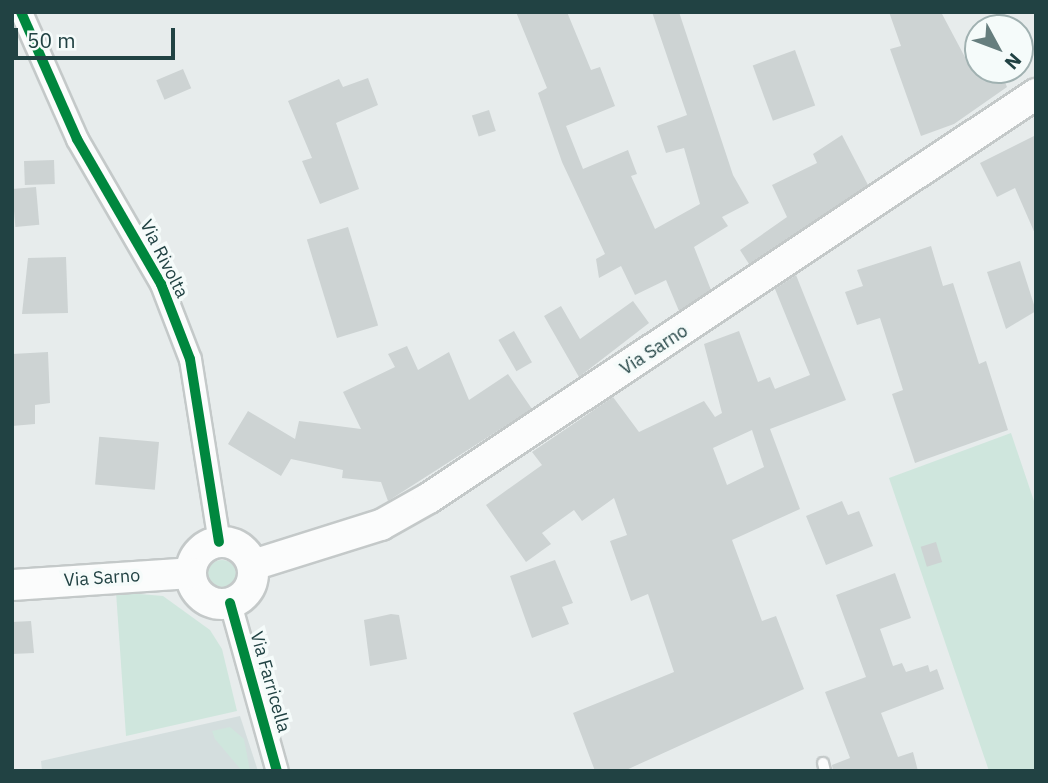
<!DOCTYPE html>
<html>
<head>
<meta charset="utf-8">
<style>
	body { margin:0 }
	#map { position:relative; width:1048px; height:783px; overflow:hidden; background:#e7ecec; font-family:"IBM Plex Sans",sans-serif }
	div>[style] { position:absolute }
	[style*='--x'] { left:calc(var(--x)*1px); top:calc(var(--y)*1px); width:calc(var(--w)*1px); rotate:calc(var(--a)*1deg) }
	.built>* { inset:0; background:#d4dede }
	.green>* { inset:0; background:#cfe6dd }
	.round { border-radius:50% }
	.building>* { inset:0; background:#cdd3d3; transform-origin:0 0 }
	.roads { filter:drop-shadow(2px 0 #c4c9c9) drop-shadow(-2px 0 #c4c9c9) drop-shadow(0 2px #c4c9c9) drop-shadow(0 -2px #c4c9c9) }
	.lane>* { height:10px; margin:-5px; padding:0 5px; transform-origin:5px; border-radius:5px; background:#fbfcfc }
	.street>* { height:21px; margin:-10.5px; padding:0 10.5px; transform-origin:10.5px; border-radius:10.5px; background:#fbfcfc }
	.secondary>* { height:30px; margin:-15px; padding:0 15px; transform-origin:15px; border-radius:15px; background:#fbfcfc }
	.secondary>.ring { margin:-15px; padding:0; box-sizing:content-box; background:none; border:30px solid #fbfcfc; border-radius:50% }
	.cycleway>* { height:10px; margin:-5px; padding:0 5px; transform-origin:5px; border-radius:5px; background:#00873e }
	span { translate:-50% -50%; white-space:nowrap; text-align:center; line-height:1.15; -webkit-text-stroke:7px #f5fbfa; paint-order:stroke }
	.street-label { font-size:18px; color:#214243 }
	.frame { position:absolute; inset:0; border:14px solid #214243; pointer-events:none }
	.north { position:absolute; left:964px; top:14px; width:70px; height:70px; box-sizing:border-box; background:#f5fbfa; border:2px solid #a0b1b1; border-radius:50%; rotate:131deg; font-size:19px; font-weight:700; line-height:28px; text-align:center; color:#214243 }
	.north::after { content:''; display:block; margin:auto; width:24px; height:32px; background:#667e7e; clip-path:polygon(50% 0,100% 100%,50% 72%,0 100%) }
	.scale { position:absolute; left:14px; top:28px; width:161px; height:32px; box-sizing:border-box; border:4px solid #214243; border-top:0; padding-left:9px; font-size:21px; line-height:24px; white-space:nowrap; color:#214243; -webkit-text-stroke:5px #f5fbfa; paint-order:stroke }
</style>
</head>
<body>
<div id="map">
	<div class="built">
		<div style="clip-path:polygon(240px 716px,258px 771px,42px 771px,41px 761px)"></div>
	</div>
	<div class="green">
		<div style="clip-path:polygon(1011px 433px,1036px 507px,1036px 771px,989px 771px,889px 478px)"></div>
		<div class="round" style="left:208px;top:560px;width:28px;height:28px"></div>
		<div style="clip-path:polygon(116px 592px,163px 596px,210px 630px,222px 649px,237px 711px,126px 736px)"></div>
		<div style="clip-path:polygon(230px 727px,244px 739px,250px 771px,242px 771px,215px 739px,212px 731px)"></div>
	</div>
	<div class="building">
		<div style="clip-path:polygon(516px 12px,567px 12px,591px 70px,600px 67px,615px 106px,566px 126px,583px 169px,628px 150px,637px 174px,631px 176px,655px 229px,700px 204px,684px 148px,666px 153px,657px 126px,687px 115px,652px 12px,679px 12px,733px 175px,749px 203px,722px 217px,728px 226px,694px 247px,711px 290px,679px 311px,666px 280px,635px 295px,621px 266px,599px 278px,596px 259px,605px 254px,562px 162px,538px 93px,547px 88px)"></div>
		<div style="clip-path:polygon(889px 12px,941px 12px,967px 61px,978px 55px,978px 70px,1000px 70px,1007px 87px,954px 124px,921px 136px,890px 49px,901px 46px)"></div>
		<div style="left:795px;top:50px;width:59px;height:45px;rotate:70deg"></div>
		<div style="left:183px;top:69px;width:21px;height:29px;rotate:67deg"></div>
		<div style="clip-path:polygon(368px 78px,378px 105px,336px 123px,359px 189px,320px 204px,302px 161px,312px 158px,288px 101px,339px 79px,343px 87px)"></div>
		<div style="left:489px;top:110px;width:22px;height:18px;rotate:72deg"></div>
		<div style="clip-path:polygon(842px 135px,868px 185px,749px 264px,740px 250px,787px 217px,772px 185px,817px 163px,813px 154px)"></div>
		<div style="clip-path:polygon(1036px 135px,1036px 236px,1015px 188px,997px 197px,980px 163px)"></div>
		<div style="left:54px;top:160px;width:24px;height:30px;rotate:88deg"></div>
		<div style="left:36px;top:187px;width:38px;height:24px;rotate:85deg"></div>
		<div style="left:348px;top:227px;width:103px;height:43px;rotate:73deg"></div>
		<div style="clip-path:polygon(931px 246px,943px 286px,953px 283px,979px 364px,986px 361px,1008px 430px,915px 463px,892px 394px,903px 390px,880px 318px,857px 325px,845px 292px,863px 286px,857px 270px)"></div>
		<div style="clip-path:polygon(66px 257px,68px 313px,22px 314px,28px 258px)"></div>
		<div style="clip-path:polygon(1020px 261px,1036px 311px,1006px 329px,987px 272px)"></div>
		<div style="clip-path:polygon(evenodd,796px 275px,846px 400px,770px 429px,800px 509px,732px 540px,762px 621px,776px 616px,804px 689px,624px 771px,595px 771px,573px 713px,674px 672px,648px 594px,631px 601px,610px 541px,627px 535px,614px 498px,582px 521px,574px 510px,542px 533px,551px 544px,526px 562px,486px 505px,542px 465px,532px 452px,613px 397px,639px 432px,704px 401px,715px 417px,722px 413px,704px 344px,739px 331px,758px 382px,770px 377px,775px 389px,810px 375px,775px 289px,796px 275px,752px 430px,764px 467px,727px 485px,713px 448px,752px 430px)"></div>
		<div style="clip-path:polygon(633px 301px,649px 323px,579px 377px,544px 316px,561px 306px,580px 339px)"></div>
		<div style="left:514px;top:331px;width:36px;height:18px;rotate:60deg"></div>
		<div style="clip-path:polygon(407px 346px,418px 370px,449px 352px,469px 400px,508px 374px,532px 409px,388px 501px,381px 482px,342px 478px,343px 470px,291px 459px,281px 476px,228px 444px,248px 411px,295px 439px,299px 421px,361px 429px,343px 392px,395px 367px,388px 354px)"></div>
		<div style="clip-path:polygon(48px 352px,50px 403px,35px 405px,35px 424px,12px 426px,12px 354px)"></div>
		<div style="left:159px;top:442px;width:48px;height:60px;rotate:95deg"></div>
		<div style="clip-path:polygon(842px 501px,848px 515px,859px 511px,873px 546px,826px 565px,806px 516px)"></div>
		<div style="left:936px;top:542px;width:21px;height:16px;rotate:73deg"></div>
		<div style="clip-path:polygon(555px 560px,573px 603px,562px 607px,569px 624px,532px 638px,510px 576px)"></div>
		<div style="clip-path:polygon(895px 573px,911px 618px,880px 629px,893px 666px,902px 663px,906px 672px,928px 665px,930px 672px,937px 669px,944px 689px,881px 713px,898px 757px,913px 752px,918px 771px,833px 771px,832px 765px,850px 758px,825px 692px,866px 677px,836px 595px)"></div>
		<div style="clip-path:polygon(391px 614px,399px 615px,407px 659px,370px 666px,364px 620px)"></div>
		<div style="clip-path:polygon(31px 621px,34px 653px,12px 654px,12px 622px)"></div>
	</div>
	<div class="roads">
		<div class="lane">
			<div style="--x:823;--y:763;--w:8;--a:76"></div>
		</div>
		<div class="street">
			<div style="--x:21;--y:12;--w:139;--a:66.2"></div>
			<div style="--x:77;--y:139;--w:168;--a:59.9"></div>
			<div style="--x:161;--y:284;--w:80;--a:68.9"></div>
			<div style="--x:190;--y:359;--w:185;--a:81"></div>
			<div style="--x:230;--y:603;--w:174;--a:74.4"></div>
		</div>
		<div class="secondary">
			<div class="ring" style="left:191px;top:542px;width:32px;height:32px"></div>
			<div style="--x:253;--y:565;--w:134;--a:-17.4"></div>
			<div style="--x:381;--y:525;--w:55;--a:-29.4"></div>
			<div style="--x:429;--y:498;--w:729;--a:-33.65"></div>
			<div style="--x:12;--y:585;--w:179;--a:-3.8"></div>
		</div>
	</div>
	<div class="cycleway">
		<div style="--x:21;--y:12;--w:139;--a:66.2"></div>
		<div style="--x:77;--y:139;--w:168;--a:59.9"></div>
		<div style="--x:161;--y:284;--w:80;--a:68.9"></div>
		<div style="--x:190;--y:359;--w:185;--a:81"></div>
		<div style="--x:230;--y:603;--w:174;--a:74.4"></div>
	</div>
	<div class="street-label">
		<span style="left:164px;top:259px;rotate:63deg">Via Rivolta</span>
		<span style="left:654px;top:350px;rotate:-33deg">Via Sarno</span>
		<span style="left:102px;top:578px;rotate:-4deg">Via Sarno</span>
		<span style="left:270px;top:682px;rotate:74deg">Via Farricella</span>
	</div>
	<div class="frame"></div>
	<div class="north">N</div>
	<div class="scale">50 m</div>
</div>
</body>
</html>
